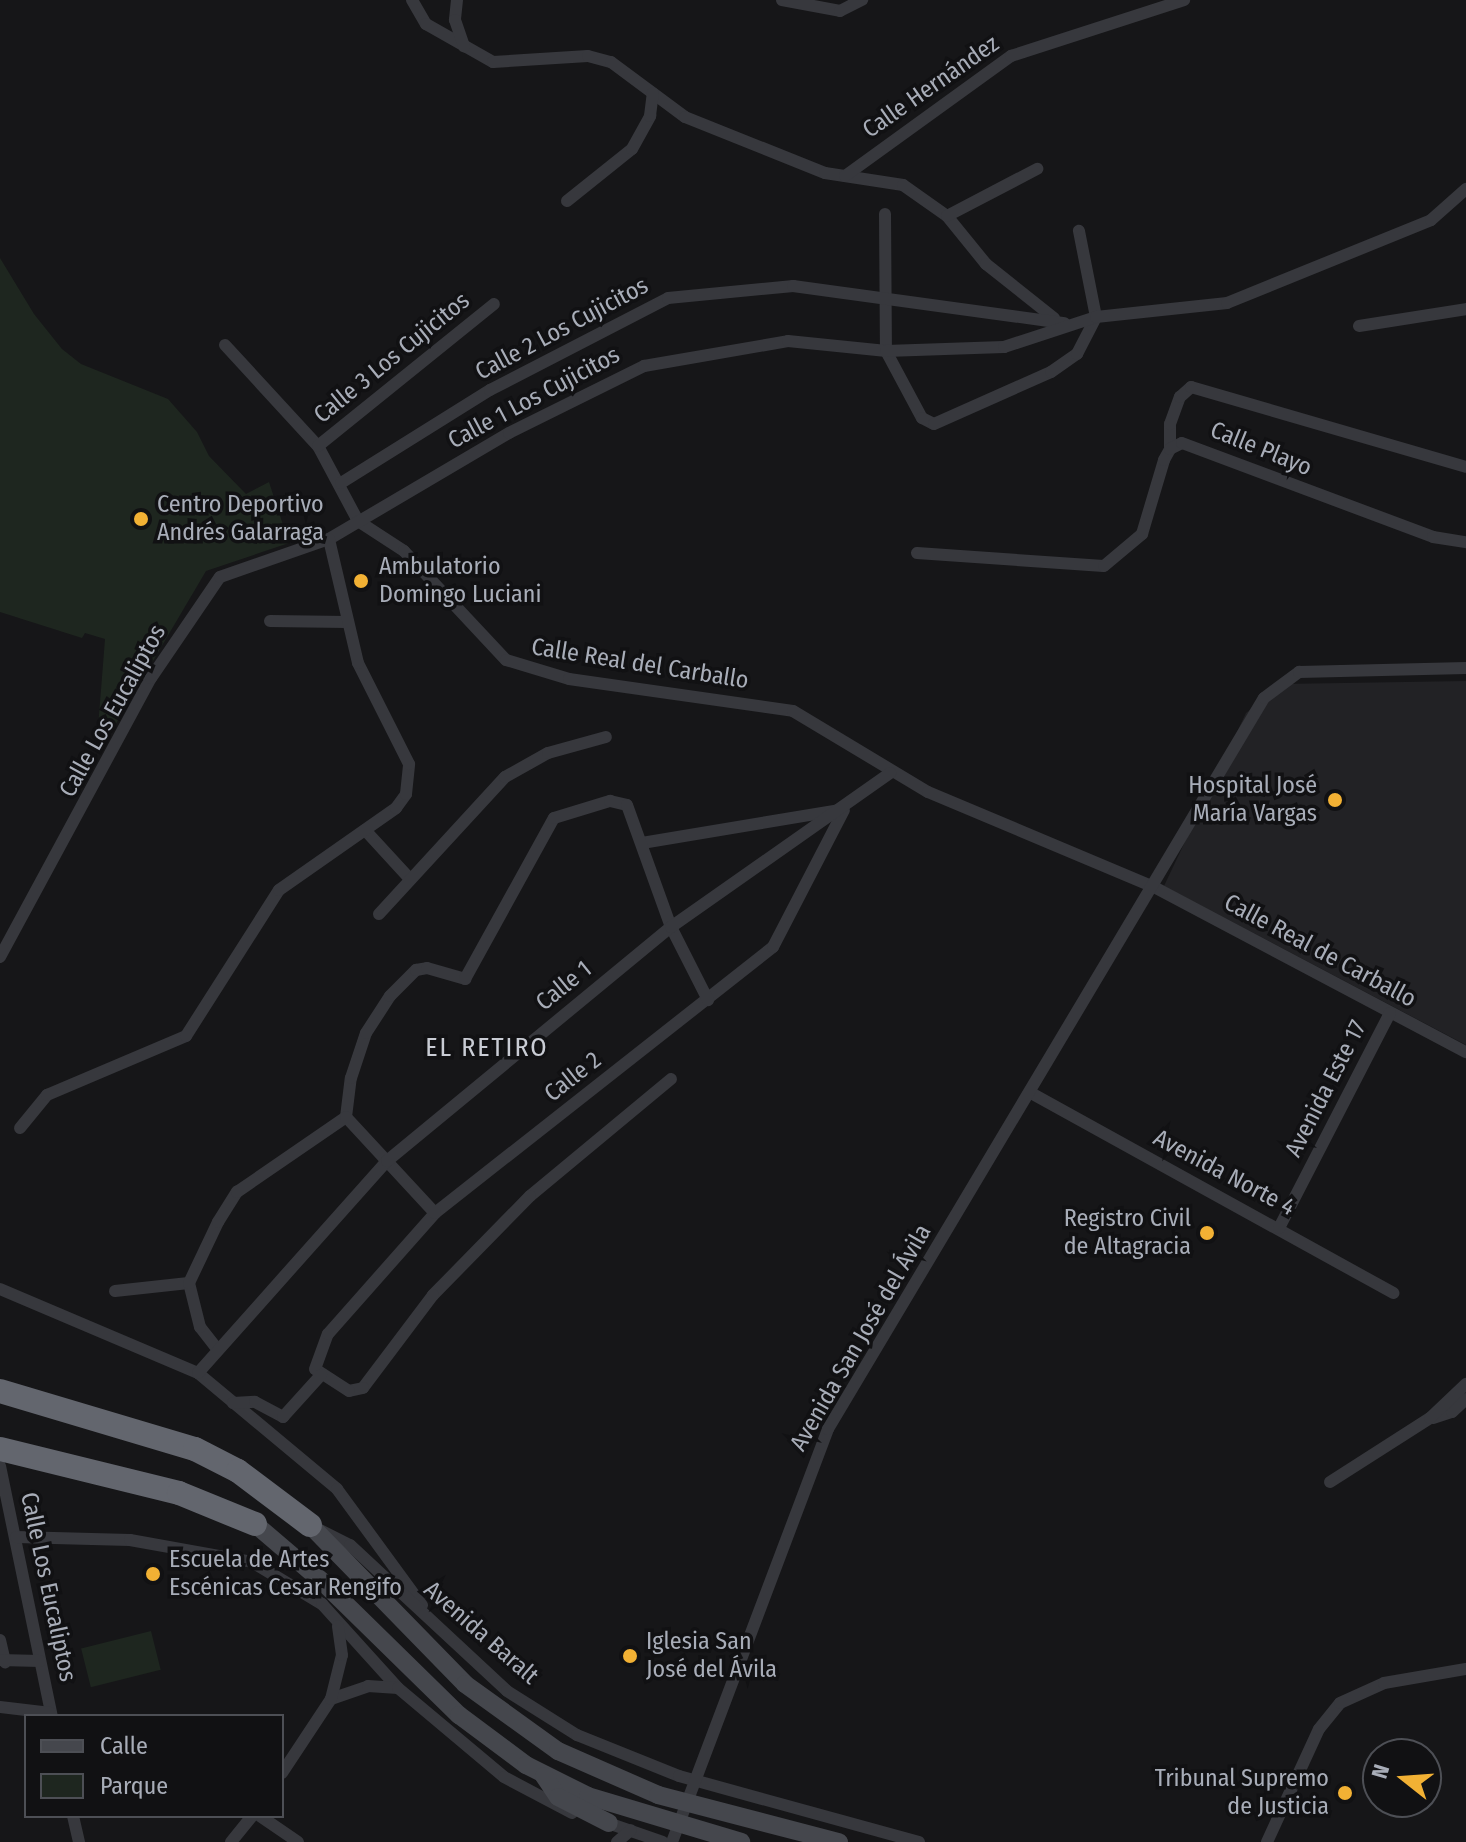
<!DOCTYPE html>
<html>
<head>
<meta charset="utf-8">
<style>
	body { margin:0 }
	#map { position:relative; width:1466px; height:1842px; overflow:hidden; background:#161618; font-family:"Fira Sans Condensed",sans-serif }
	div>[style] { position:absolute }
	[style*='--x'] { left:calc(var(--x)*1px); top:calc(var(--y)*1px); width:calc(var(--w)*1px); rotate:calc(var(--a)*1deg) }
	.built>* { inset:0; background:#222225 }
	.green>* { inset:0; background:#1e261f; transform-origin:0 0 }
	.minor>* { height:12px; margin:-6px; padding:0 6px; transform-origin:6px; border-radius:6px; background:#37383d }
	.secondary>* { height:18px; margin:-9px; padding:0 9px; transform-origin:9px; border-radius:9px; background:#45474d }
	.motorway>* { height:24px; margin:-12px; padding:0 12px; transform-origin:12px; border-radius:12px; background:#63666e }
	.dots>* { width:22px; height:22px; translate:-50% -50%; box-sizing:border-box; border:4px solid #111113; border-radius:50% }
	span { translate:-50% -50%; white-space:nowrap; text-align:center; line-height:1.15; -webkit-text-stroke:7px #111113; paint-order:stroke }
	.street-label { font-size:24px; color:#a8adb8 }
	.poi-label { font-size:24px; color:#a8adb8 }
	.left { translate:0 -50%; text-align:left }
	.right { translate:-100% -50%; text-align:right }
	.neighbourhood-label { font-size:26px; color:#c9ccd4; letter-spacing:2px }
	.legend { position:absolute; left:24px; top:1714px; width:260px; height:104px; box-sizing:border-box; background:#111113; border:2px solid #4d4f55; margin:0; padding:10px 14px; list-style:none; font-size:24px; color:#a8adb8 }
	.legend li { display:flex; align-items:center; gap:16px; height:40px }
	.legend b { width:40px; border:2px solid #4d4f55 }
	.north { position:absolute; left:1362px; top:1738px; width:80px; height:80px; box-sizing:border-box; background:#111113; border:2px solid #4d4f55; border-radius:50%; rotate:287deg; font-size:22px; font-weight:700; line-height:32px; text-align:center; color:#a8adb8 }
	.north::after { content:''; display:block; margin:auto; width:28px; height:36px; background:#f2b134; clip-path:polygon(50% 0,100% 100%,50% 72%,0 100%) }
</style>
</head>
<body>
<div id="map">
	<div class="built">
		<div style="clip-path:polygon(1466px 681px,1466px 1045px,1164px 886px,1246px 713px,1282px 684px)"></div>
	</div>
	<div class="green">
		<div style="clip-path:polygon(0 258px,34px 314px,62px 349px,81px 364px,168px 399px,197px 432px,209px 456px,246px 494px,269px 482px,289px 543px,206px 571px,104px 744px,97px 740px,105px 639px,85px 633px,82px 638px,0 612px)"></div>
		<div style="left:151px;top:1631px;width:40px;height:72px;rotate:76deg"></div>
	</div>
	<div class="minor">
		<div style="--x:412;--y:0;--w:28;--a:60"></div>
		<div style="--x:426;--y:24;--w:77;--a:29.6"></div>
		<div style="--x:493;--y:62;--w:95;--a:-3.6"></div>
		<div style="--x:588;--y:56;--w:24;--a:15"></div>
		<div style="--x:611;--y:62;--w:92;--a:36.6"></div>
		<div style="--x:685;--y:117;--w:151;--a:21.8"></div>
		<div style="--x:825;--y:173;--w:79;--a:8.7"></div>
		<div style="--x:903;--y:185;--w:54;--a:35.2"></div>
		<div style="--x:947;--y:216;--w:62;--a:50.9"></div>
		<div style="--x:986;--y:264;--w:87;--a:38.5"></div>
		<div style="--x:457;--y:0;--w:20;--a:96"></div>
		<div style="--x:455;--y:20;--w:28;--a:71"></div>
		<div style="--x:782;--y:0;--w:59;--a:10.7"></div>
		<div style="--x:840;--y:11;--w:25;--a:-27"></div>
		<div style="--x:845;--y:176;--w:205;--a:-35.9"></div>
		<div style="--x:1011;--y:56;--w:182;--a:-17.9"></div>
		<div style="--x:567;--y:201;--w:83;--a:-38.7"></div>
		<div style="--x:632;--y:149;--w:38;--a:-61"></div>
		<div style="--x:650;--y:116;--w:23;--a:-83"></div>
		<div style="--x:885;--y:214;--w:137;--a:89.6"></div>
		<div style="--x:886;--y:351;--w:76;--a:61.8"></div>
		<div style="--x:922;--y:418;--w:13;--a:27"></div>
		<div style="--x:934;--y:424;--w:128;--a:-24"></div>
		<div style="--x:1051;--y:372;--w:32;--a:-35"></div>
		<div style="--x:1077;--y:354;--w:42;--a:-62.8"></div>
		<div style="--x:1096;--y:317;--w:88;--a:-101.2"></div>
		<div style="--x:947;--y:216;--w:102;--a:-27.6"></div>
		<div style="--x:1359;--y:326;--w:108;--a:-9"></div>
		<div style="--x:225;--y:345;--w:137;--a:47.4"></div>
		<div style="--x:318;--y:446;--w:85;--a:61.9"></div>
		<div style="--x:358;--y:521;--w:55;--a:33.1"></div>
		<div style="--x:404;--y:551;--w:149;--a:46.9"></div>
		<div style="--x:506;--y:660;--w:66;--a:16.8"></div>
		<div style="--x:569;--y:679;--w:226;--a:8.1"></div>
		<div style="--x:793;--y:711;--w:157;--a:31"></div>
		<div style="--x:928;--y:792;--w:245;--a:22.8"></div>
		<div style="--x:1154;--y:887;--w:353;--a:27.9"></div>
		<div style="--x:318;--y:446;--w:226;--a:-38.9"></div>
		<div style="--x:1170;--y:449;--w:25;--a:-90"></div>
		<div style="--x:1170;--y:424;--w:29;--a:-70"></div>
		<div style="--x:1180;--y:397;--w:15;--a:-42"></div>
		<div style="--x:1191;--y:387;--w:286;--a:16.2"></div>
		<div style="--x:341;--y:483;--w:176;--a:-32"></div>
		<div style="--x:490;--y:390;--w:200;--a:-27.3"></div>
		<div style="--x:668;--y:298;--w:126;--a:-5.5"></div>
		<div style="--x:793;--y:286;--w:274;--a:7.8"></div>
		<div style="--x:917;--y:553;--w:187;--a:4"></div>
		<div style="--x:1104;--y:566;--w:50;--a:-40.1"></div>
		<div style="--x:1142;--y:534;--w:77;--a:-73.4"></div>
		<div style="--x:1164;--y:460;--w:13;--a:-61"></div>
		<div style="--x:1170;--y:449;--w:13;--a:-27"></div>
		<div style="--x:1182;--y:443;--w:268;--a:20.5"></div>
		<div style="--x:1433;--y:537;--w:33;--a:9"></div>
		<div style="--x:270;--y:621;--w:77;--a:0.7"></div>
		<div style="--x:365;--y:830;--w:67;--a:47.4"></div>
		<div style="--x:642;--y:843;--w:201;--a:-9.5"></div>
		<div style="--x:379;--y:914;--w:186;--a:-47.4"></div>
		<div style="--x:505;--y:777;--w:49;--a:-29.2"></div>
		<div style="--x:548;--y:753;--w:60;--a:-15.4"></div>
		<div style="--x:0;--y:957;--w:317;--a:-61.6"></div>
		<div style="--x:151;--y:678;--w:122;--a:-55.7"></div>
		<div style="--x:220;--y:577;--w:115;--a:-19.2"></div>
		<div style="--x:329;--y:539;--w:209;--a:-30.5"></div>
		<div style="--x:509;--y:433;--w:151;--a:-26.4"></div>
		<div style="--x:644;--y:366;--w:146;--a:-9.8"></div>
		<div style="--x:788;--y:341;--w:99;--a:5.8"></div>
		<div style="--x:886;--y:351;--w:118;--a:-1.9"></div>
		<div style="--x:1004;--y:347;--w:97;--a:-18.1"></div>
		<div style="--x:1096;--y:317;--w:132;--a:-6.1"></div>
		<div style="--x:1227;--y:303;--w:220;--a:-22.1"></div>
		<div style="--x:1431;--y:220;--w:47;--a:-41.5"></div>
		<div style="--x:671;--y:1079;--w:183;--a:140.3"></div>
		<div style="--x:530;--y:1196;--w:139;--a:134.4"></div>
		<div style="--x:433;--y:1295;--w:116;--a:127"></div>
		<div style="--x:363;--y:1388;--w:14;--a:168"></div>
		<div style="--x:349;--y:1391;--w:40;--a:-147.1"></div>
		<div style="--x:315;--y:1369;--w:37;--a:-70"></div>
		<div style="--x:328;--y:1334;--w:162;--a:-48.5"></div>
		<div style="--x:435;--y:1213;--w:430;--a:-38.2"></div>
		<div style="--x:773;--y:947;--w:154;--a:-62.6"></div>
		<div style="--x:1031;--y:1093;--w:414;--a:28.9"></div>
		<div style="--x:346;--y:1117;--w:39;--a:-83"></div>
		<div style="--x:351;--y:1078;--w:47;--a:-71.6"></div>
		<div style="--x:366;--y:1033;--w:44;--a:-57"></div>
		<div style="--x:390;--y:996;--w:37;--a:-45"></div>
		<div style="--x:416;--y:970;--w:11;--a:-10"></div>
		<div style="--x:427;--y:968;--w:40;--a:16"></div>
		<div style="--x:465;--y:979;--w:184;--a:-61.1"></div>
		<div style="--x:554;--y:818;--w:59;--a:-16.9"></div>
		<div style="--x:610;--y:801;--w:17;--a:13"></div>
		<div style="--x:627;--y:805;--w:130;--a:70.2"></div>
		<div style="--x:671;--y:927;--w:82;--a:63.1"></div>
		<div style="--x:20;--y:1128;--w:43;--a:-50.7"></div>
		<div style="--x:47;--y:1095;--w:151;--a:-23"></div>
		<div style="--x:186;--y:1036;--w:173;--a:-57.5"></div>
		<div style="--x:279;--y:890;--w:143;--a:-35"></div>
		<div style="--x:396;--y:808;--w:17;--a:-54"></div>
		<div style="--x:406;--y:794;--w:30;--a:-84"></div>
		<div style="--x:409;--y:764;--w:113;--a:-116.8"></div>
		<div style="--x:358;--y:663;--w:127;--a:-103.2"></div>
		<div style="--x:1279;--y:1228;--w:242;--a:-62.7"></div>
		<div style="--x:0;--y:1289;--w:215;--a:23"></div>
		<div style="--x:198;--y:1373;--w:181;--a:39.8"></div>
		<div style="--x:337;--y:1489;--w:144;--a:53.8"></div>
		<div style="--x:115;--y:1291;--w:74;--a:-6.2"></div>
		<div style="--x:218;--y:1350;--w:29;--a:-128"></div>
		<div style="--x:200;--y:1327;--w:45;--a:-104"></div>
		<div style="--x:189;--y:1283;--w:68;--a:-64.6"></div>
		<div style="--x:218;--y:1222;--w:36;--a:-58"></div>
		<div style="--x:237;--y:1192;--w:132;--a:-34.5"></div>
		<div style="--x:346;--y:1117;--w:131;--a:47.2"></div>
		<div style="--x:198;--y:1373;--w:284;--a:-48.3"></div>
		<div style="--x:387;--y:1161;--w:368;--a:-39.5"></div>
		<div style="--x:671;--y:927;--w:268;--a:-35.1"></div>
		<div style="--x:233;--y:1403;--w:22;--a:-3"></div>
		<div style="--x:255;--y:1402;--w:32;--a:28"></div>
		<div style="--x:283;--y:1417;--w:57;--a:-47.9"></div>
		<div style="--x:1433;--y:1418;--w:20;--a:-18"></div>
		<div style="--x:1452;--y:1412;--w:19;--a:-43"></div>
		<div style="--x:0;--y:1466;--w:255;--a:78.3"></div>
		<div style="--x:1330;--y:1482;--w:119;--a:-32.6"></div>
		<div style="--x:1430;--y:1418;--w:50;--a:-43.4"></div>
		<div style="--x:320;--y:1530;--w:34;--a:27"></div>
		<div style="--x:350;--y:1545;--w:214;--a:42.9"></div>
		<div style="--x:507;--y:1691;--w:83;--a:32.2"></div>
		<div style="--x:577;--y:1735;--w:110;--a:21.9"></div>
		<div style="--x:679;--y:1776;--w:249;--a:15.4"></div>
		<div style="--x:16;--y:1537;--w:114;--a:1.5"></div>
		<div style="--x:130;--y:1540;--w:124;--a:10.2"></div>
		<div style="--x:252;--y:1562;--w:82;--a:31"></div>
		<div style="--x:322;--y:1604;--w:113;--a:47.9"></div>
		<div style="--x:0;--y:1640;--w:23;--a:77"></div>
		<div style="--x:0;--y:1660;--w:40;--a:1.4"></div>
		<div style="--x:331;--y:1699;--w:39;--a:-19"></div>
		<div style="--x:368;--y:1686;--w:30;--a:4"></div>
		<div style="--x:398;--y:1688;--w:138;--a:40"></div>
		<div style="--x:504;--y:1777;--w:77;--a:27.9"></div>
		<div style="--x:0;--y:1707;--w:51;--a:6.7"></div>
		<div style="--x:282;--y:1773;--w:89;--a:-56.5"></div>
		<div style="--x:331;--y:1699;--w:45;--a:-76"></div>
		<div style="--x:342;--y:1655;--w:29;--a:-98"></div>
		<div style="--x:73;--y:1816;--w:27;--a:77"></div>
		<div style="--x:260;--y:1816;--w:46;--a:34.4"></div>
		<div style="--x:605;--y:1822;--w:61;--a:19"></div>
		<div style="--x:231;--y:1842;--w:33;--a:-51"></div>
		<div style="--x:617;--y:1842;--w:18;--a:-41"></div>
		<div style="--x:672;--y:1842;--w:441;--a:-69.3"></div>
		<div style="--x:828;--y:1429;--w:851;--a:-59.19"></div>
		<div style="--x:1264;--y:698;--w:44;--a:-36.6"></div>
		<div style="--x:1299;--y:672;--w:167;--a:-1.4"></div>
		<div style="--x:1267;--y:1842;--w:124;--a:-65.3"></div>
		<div style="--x:1319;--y:1729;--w:33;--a:-51"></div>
		<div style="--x:1340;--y:1703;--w:48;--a:-24.4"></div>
		<div style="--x:1384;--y:1683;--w:83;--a:-9.7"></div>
	</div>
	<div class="secondary">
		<div style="--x:255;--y:1524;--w:91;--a:40.5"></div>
		<div style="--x:324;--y:1583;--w:189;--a:44.4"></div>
		<div style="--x:459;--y:1715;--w:84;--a:36.7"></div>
		<div style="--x:526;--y:1765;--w:69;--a:26.6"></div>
		<div style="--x:588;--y:1796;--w:160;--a:16.7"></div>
		<div style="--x:310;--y:1525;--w:222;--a:45.7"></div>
		<div style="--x:465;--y:1684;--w:115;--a:35.8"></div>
		<div style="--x:558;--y:1751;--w:109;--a:23.7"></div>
		<div style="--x:658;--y:1795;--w:187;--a:14.6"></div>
		<div style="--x:544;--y:1776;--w:25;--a:56"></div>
		<div style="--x:558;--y:1797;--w:57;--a:27"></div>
	</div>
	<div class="motorway">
		<div style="--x:0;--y:1391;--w:203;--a:16.6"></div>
		<div style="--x:195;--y:1449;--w:48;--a:27.1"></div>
		<div style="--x:238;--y:1471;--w:90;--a:36.9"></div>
		<div style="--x:0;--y:1449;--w:184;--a:13.8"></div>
		<div style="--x:179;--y:1493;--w:82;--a:22.2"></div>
	</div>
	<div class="dots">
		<div style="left:141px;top:519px;background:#f2b134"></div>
		<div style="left:361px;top:581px;background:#f2b134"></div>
		<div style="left:1335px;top:800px;background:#f2b134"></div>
		<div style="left:1207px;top:1233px;background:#f2b134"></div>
		<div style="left:153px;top:1574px;background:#f2b134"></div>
		<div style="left:630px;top:1656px;background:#f2b134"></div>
		<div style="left:1345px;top:1793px;background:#f2b134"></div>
	</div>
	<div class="street-label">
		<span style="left:931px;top:87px;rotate:-35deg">Calle Hernández</span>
		<span style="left:562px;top:329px;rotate:-28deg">Calle 2 Los Cujicitos</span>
		<span style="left:392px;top:358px;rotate:-39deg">Calle 3 Los Cujicitos</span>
		<span style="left:534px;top:398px;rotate:-28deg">Calle 1 Los Cujicitos</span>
		<span style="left:1261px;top:449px;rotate:22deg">Calle Playo</span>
		<span style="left:640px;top:664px;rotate:9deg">Calle Real del Carballo</span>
		<span style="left:113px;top:711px;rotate:-61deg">Calle Los Eucaliptos</span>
		<span style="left:1320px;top:951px;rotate:28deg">Calle Real de Carballo</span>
		<span style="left:564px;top:986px;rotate:-39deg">Calle 1</span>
		<span style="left:573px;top:1077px;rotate:-38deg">Calle 2</span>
		<span style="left:1326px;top:1089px;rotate:-63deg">Avenida Este 17</span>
		<span style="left:1224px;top:1173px;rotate:28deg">Avenida Norte 4</span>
		<span style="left:861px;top:1338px;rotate:-60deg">Avenida San José del Ávila</span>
		<span style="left:48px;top:1587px;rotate:78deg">Calle Los Eucaliptos</span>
		<span style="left:481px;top:1633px;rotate:41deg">Avenida Baralt</span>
	</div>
	<div class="poi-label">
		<span class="left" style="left:157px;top:519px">Centro Deportivo<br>Andrés Galarraga</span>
		<span class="left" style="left:379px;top:581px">Ambulatorio<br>Domingo Luciani</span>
		<span class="right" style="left:1317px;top:800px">Hospital José<br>María Vargas</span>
		<span class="right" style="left:1191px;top:1233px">Registro Civil<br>de Altagracia</span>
		<span class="left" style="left:169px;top:1574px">Escuela de Artes<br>Escénicas Cesar Rengifo</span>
		<span class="left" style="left:646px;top:1656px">Iglesia San<br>José del Ávila</span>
		<span class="right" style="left:1329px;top:1793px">Tribunal Supremo<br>de Justicia</span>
	</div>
	<div class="neighbourhood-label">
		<span style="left:487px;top:1048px">EL RETIRO</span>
	</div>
	<ul class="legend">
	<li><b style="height:10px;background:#45474d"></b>Calle</li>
	<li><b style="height:22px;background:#1e261f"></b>Parque</li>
	</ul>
	<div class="north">N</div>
</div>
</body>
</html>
